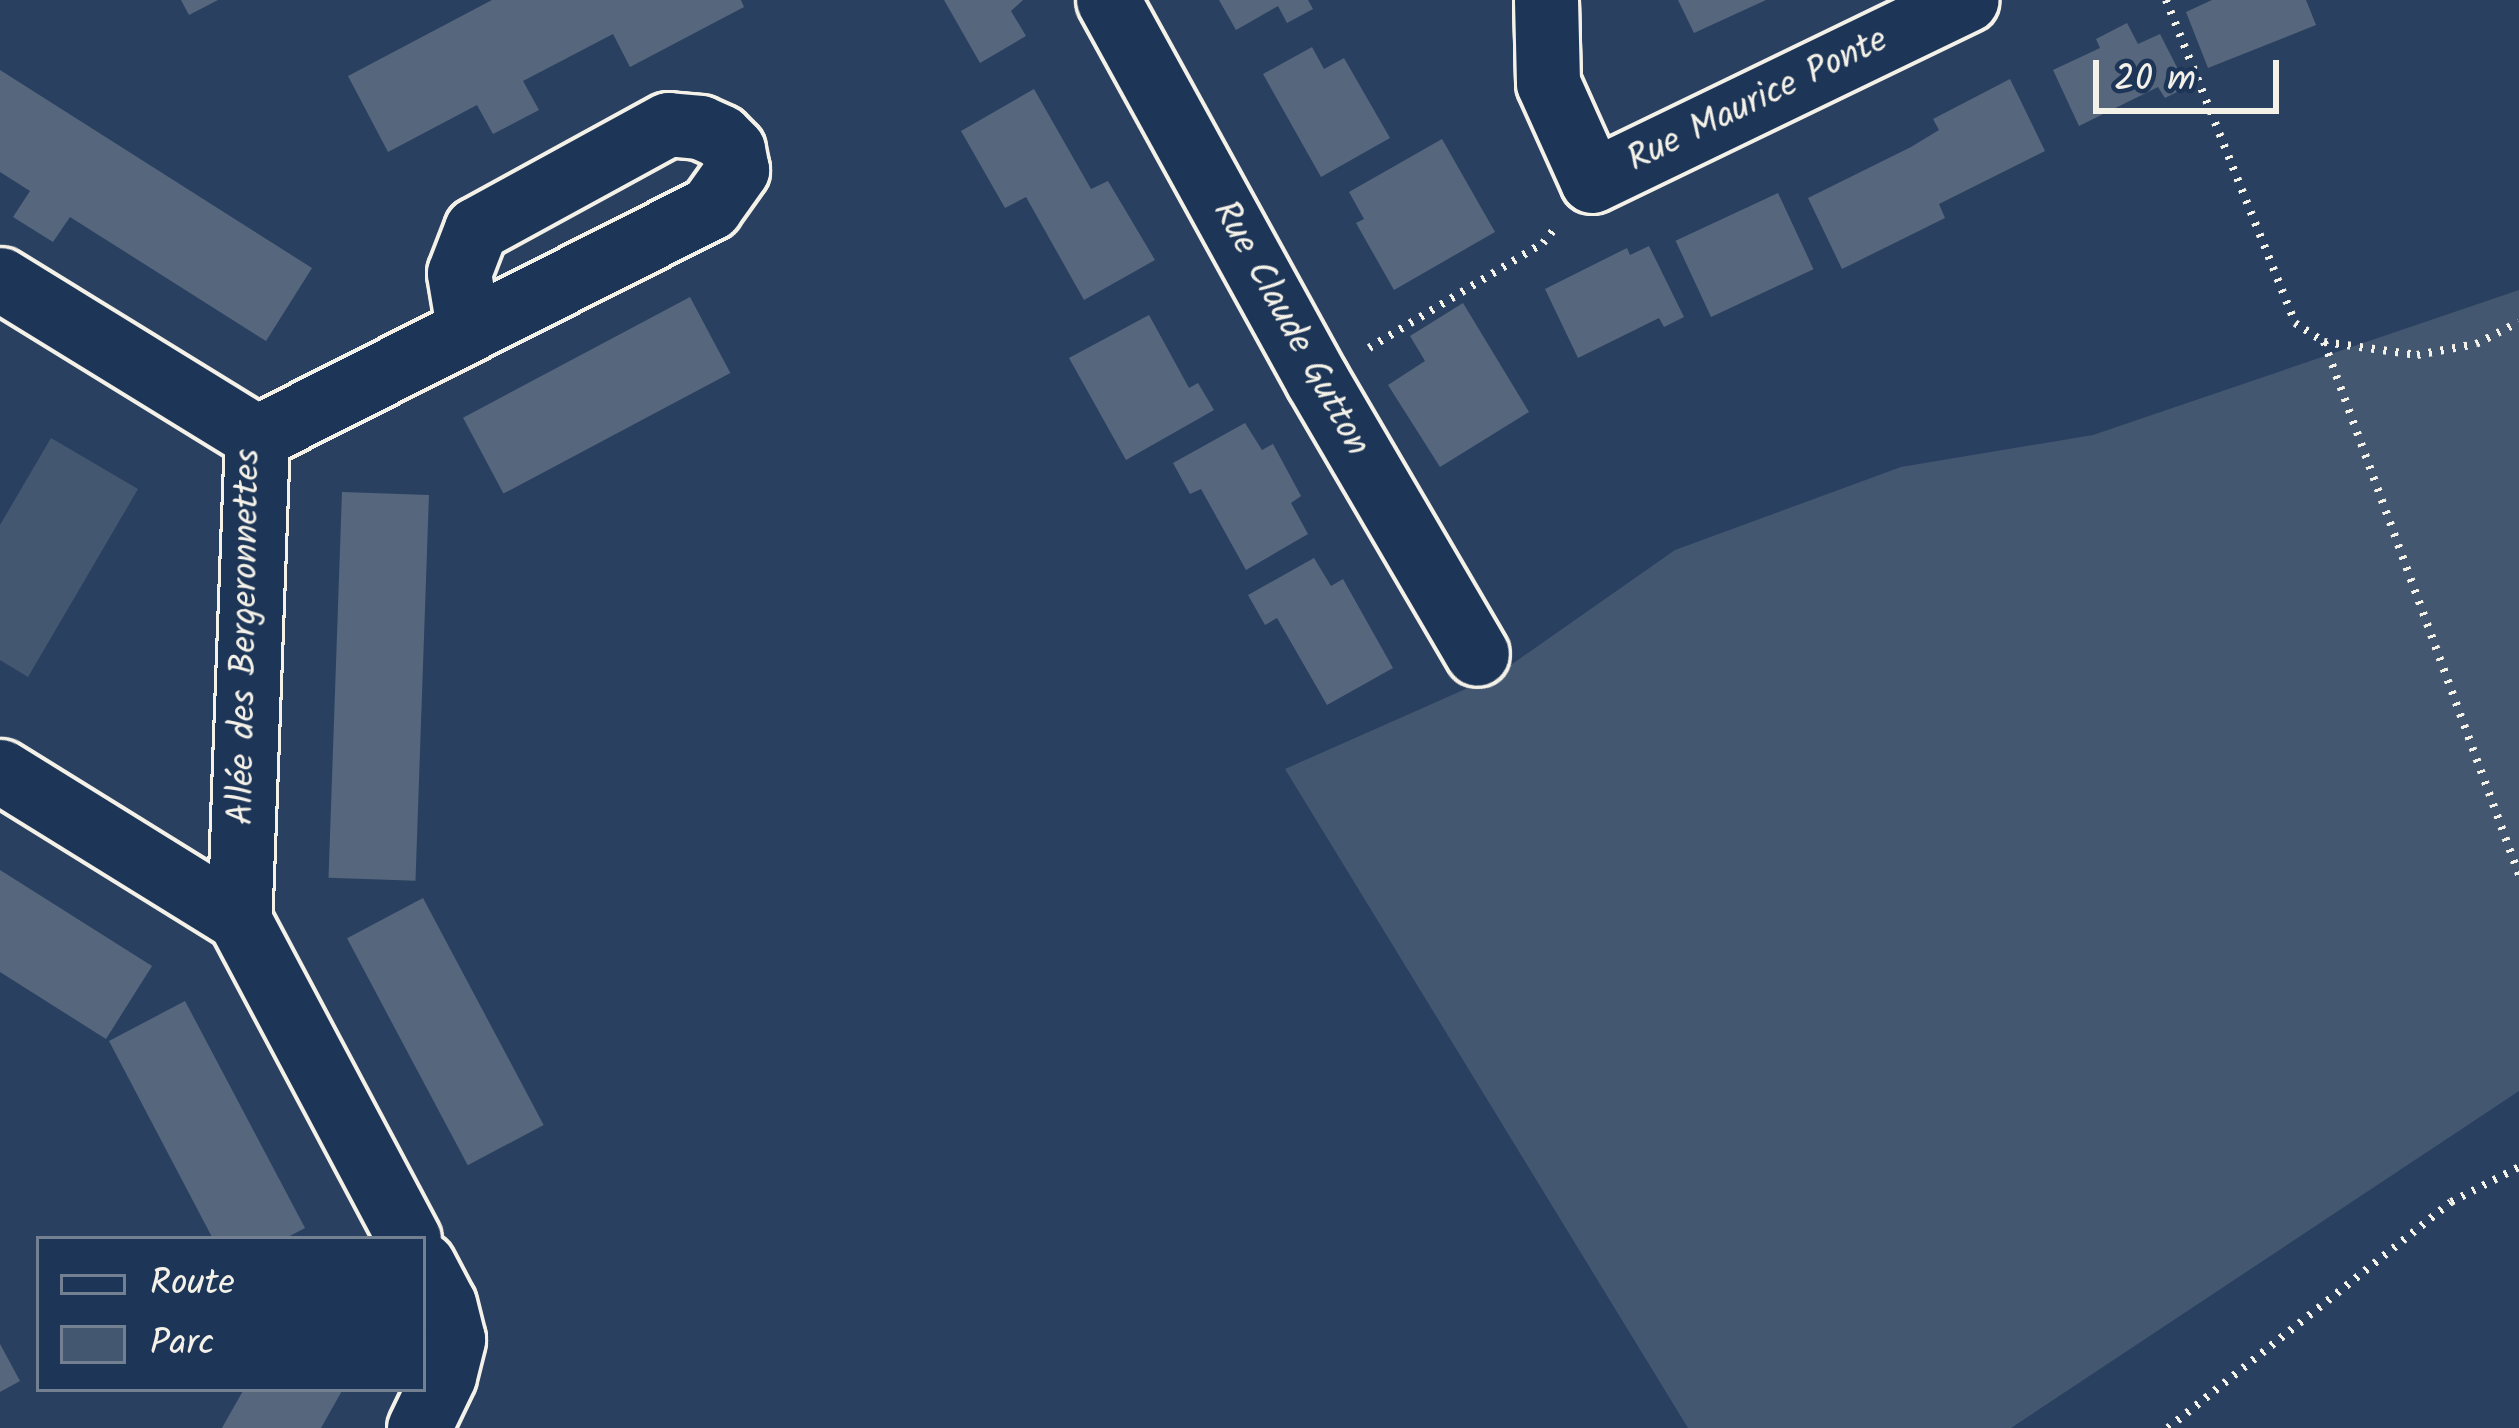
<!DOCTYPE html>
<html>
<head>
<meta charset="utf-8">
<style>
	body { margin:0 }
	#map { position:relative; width:2519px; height:1428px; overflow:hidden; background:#2a4060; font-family:Kalam,sans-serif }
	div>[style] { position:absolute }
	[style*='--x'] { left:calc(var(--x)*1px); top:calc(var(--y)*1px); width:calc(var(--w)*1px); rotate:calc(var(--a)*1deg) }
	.green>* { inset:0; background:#445771 }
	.building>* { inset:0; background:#56677d; transform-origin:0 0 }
	.path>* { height:8px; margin-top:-4px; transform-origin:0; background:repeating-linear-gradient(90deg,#f4f1e8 0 3px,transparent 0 12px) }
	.roads { filter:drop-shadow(3px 0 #f4f1e8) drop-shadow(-3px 0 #f4f1e8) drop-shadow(0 3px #f4f1e8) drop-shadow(0 -3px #f4f1e8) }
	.minor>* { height:63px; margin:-31.5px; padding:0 31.5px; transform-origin:31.5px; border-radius:31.5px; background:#1d3557 }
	span { translate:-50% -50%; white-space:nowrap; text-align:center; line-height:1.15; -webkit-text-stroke:9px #1d3557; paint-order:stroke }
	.street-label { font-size:36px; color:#f4f1e8 }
	.legend { position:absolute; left:36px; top:1236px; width:390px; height:156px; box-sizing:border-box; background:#1d3557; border:3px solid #738091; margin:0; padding:15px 21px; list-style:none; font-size:36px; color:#f4f1e8 }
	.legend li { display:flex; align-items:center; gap:24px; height:60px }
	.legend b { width:60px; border:3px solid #738091 }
	.scale { position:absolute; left:2093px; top:60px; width:186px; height:54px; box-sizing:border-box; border:6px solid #f4f1e8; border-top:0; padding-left:15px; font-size:36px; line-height:42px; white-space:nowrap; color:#f4f1e8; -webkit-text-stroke:9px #1d3557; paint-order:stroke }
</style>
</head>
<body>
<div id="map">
	<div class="green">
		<div style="clip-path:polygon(2519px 290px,2519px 1091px,2011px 1428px,1688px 1428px,1285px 769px,1495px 676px,1675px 550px,1901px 467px,2093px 435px)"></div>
		<div style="clip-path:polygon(51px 438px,138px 489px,28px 677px,0 660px,0 525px)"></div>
	</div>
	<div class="building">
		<div style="clip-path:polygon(181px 0,218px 0,189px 15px)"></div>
		<div style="clip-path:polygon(492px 0,741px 0,744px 7px,630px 67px,613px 34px,523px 81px,539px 110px,493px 134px,477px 105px,388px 152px,348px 76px)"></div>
		<div style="clip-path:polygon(944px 0,1023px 0,1011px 11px,1026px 36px,980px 63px)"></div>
		<div style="clip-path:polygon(1219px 0,1308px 0,1313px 9px,1287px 23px,1278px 6px,1236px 30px)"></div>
		<div style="clip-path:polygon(1678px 0,1766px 0,1694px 33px)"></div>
		<div style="clip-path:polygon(2212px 0,2306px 0,2316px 25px,2208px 68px,2186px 12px)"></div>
		<div style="clip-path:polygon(2127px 23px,2138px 44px,2160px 34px,2187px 87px,2165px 98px,2158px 87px,2079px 126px,2053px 70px,2100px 48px,2096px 39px)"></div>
		<div style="clip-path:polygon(1312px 47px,1324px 69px,1344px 58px,1390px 138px,1321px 177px,1263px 74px)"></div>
		<div style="clip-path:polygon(0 70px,312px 268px,266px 341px,70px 217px,53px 242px,13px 217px,30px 191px,0 172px)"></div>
		<div style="clip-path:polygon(2010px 79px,2045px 151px,1939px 204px,1945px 218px,1842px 269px,1808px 198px,1911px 147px,1939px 130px,1933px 119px)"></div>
		<div style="clip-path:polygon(1034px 89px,1091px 189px,1108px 181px,1155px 260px,1084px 300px,1026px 197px,1005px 208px,961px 131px)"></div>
		<div style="clip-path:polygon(1442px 139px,1495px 232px,1394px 290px,1356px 223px,1364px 219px,1349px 192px)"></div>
		<div style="left:1778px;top:193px;width:84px;height:113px;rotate:65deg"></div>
		<div style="clip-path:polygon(1649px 246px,1684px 317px,1664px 327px,1659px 318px,1578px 358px,1545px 289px,1627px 248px,1630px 255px)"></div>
		<div style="left:690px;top:297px;width:86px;height:257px;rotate:62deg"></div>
		<div style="clip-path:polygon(1463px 303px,1529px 412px,1440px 467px,1388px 385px,1425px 361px,1410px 336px)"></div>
		<div style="clip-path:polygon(1149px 315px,1189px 388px,1198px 383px,1214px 410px,1126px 460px,1069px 358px)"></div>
		<div style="clip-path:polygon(1245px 423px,1262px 450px,1273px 444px,1301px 496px,1291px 503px,1308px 534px,1246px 570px,1201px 489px,1190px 494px,1173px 463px)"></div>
		<div style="left:342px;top:492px;width:87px;height:386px;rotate:2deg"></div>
		<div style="clip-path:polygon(1314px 558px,1331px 586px,1343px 579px,1393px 668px,1327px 705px,1277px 618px,1265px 625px,1248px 595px)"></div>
		<div style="clip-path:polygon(0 870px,152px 966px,106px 1039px,0 972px)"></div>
		<div style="left:423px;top:898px;width:257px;height:86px;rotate:62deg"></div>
		<div style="clip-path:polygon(185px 1001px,305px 1228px,284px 1239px,213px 1239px,109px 1041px)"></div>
		<div style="clip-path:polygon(0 1344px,20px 1381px,0 1392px)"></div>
		<div style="clip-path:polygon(244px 1389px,343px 1389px,321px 1428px,222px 1428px)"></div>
	</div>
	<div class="path">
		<div style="--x:2166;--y:0;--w:348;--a:68.2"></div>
		<div style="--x:2295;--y:323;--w:35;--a:33"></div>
		<div style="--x:2324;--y:342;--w:94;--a:8"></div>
		<div style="--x:2417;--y:355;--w:60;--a:-10.6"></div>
		<div style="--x:2476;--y:344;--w:48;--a:-27.1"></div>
		<div style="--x:2324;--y:342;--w:568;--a:69.9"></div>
		<div style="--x:1369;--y:348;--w:203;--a:-31.1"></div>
		<div style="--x:1543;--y:243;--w:22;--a:-51"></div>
		<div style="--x:2168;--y:1428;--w:362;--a:-38.6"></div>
		<div style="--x:2451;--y:1202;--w:76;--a:-27.2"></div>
	</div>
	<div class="roads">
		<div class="minor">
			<div style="--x:1108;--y:0;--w:434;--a:61.2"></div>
			<div style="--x:1317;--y:380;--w:317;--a:59.7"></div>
			<div style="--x:1546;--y:0;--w:83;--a:88.6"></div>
			<div style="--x:1548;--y:83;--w:107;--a:65.8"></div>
			<div style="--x:1592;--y:181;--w:416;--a:-25.8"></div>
			<div style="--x:0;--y:279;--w:302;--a:31.6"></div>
			<div style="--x:257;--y:437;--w:482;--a:92.1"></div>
			<div style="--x:239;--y:919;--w:281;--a:-148.2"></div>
			<div style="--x:257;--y:437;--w:508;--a:-26.82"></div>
			<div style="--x:710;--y:208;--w:47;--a:-54.6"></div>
			<div style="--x:737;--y:170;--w:21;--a:-101"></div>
			<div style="--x:733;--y:149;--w:18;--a:-135"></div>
			<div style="--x:720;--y:136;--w:22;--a:-156"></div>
			<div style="--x:700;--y:127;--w:32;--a:-175"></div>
			<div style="--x:668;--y:124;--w:219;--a:151.3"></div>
			<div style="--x:476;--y:229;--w:47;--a:111.1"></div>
			<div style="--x:459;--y:273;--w:55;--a:80.5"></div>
			<div style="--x:239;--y:919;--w:362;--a:62"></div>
			<div style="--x:419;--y:1428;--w:58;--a:-64.3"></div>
			<div style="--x:444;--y:1376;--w:38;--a:-76"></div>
			<div style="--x:453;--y:1339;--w:36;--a:-104"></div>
			<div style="--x:444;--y:1304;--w:45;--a:-117.7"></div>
		</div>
	</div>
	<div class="street-label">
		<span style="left:1758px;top:101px;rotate:-26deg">Rue Maurice Ponte</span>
		<span style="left:1290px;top:329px;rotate:61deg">Rue Claude Gutton</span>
		<span style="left:246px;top:637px;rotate:-89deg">Allée des Bergeronnettes</span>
	</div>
	<ul class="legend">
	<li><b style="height:15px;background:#1d3557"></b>Route</li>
	<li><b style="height:33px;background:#445771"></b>Parc</li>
	</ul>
	<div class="scale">20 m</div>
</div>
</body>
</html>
